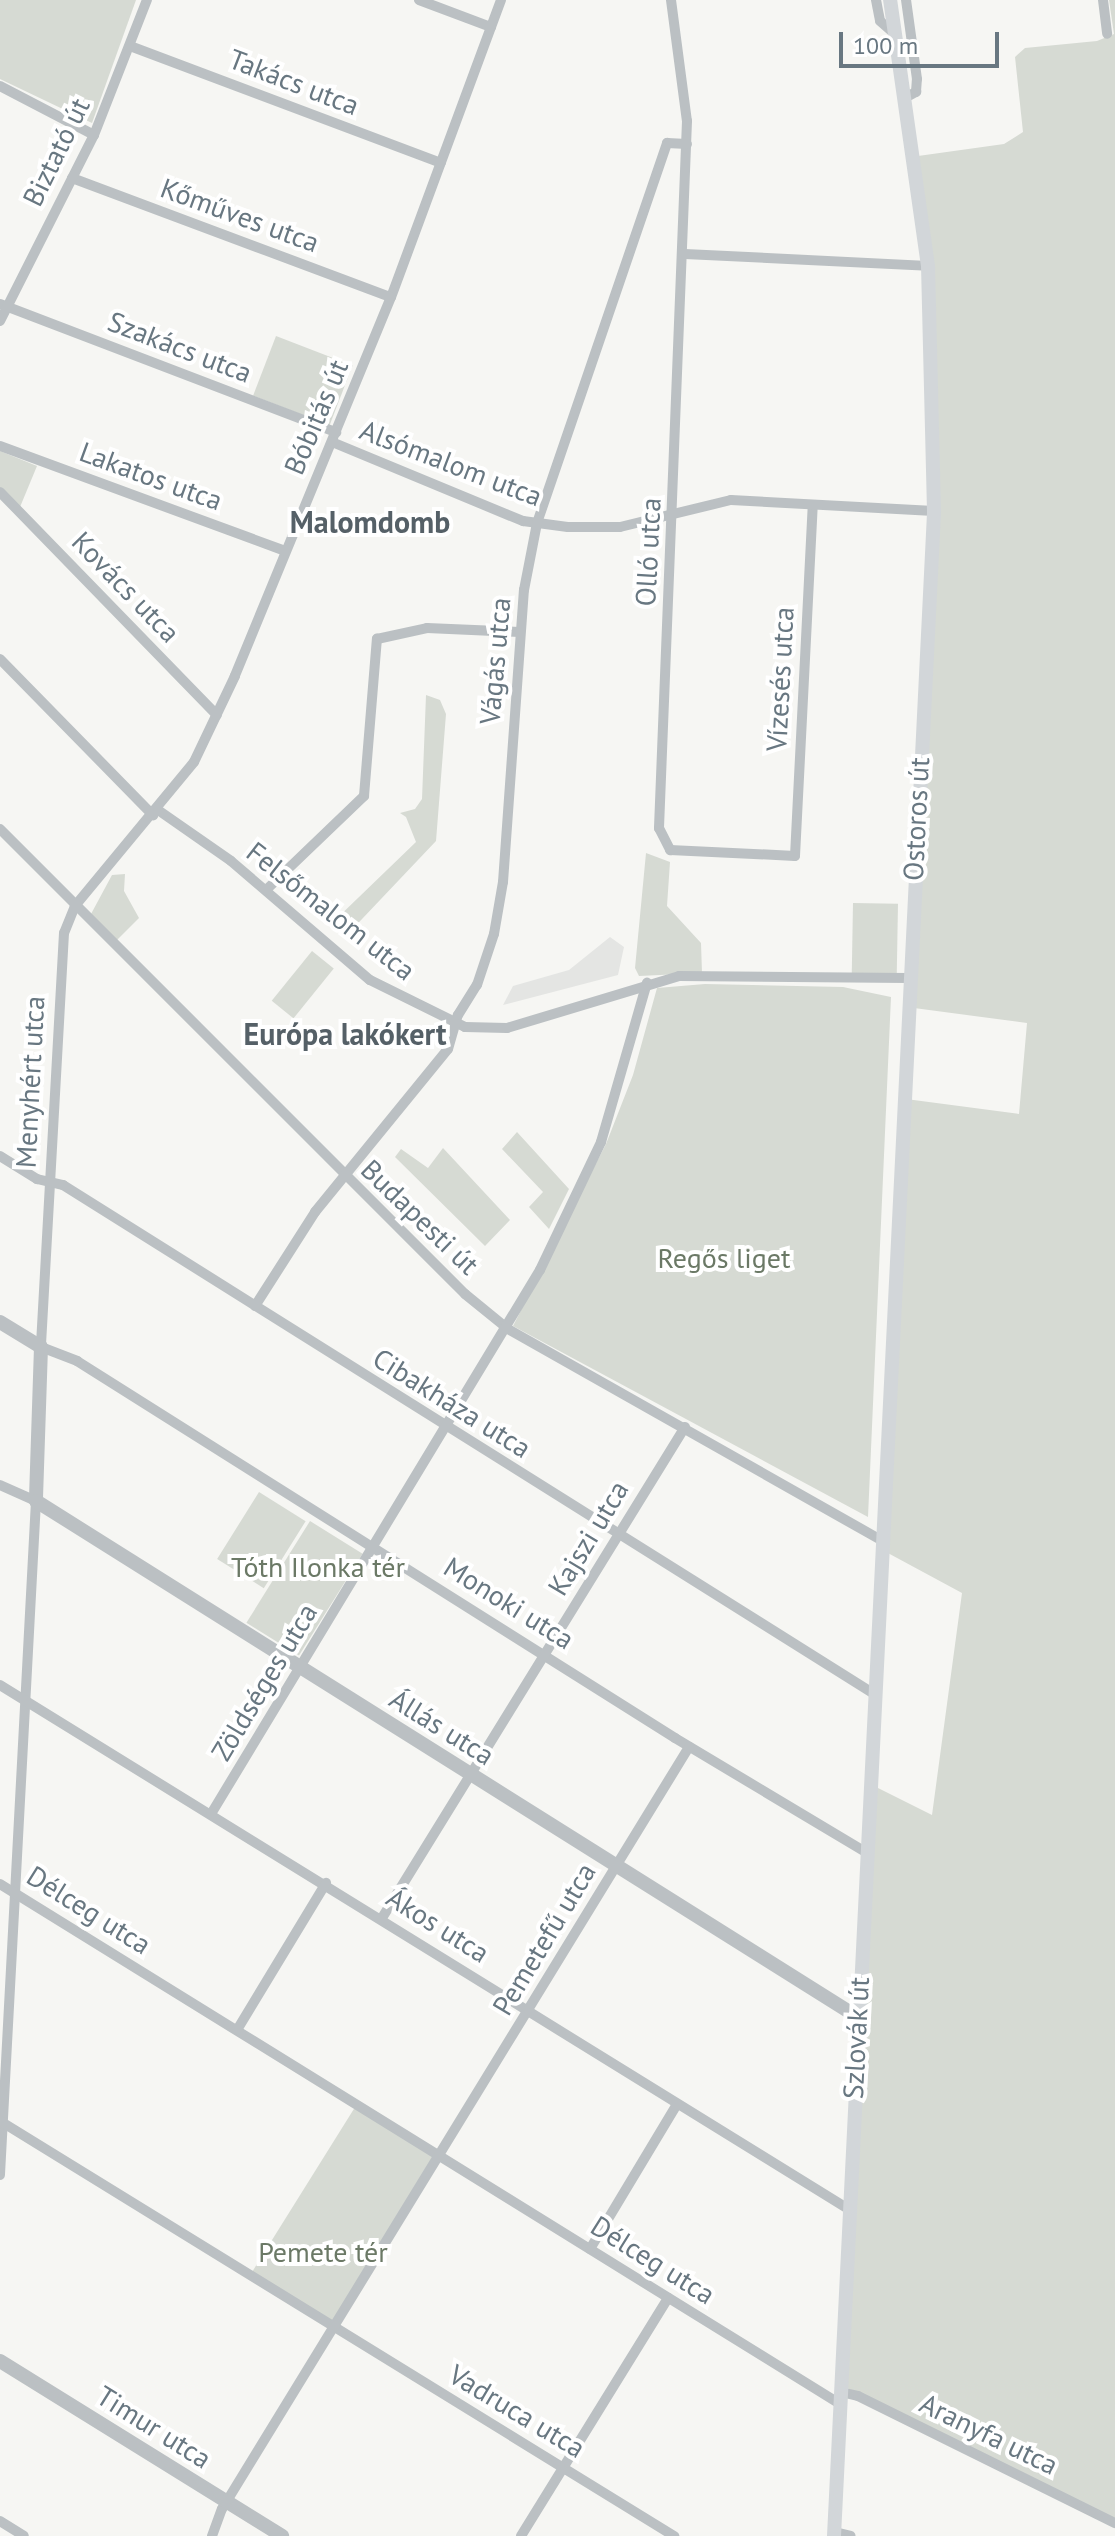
<!DOCTYPE html>
<html>
<head>
<meta charset="utf-8">
<style>
	body { margin:0 }
	#map { position:relative; width:1115px; height:2536px; overflow:hidden; background:#f6f6f3; font-family:"PT Sans",sans-serif }
	div>[style] { position:absolute }
	[style*='--x'] { left:calc(var(--x)*1px); top:calc(var(--y)*1px); width:calc(var(--w)*1px); rotate:calc(var(--a)*1deg) }
	.built>* { inset:0; background:#e4e5e3 }
	.green>* { inset:0; background:#d6dad3; transform-origin:0 0 }
	.minor>* { height:10px; margin:-5px; padding:0 5px; transform-origin:5px; border-radius:5px; background:#bbc0c3 }
	.tertiary>* { height:14px; margin:-7px; padding:0 7px; transform-origin:7px; border-radius:7px; background:#bbc0c3 }
	.secondary>* { height:14px; margin:-7px; padding:0 7px; transform-origin:7px; border-radius:7px; background:#d2d6d9 }
	span { translate:-50% -50%; white-space:nowrap; text-align:center; line-height:1.15; -webkit-text-stroke:8px #fff; paint-order:stroke }
	.street-label { font-size:28px; color:#687781 }
	.park-label { font-size:28px; color:#6b7966 }
	.neighbourhood-label { font-size:30px; color:#556067; font-weight:700 }
	.scale { position:absolute; left:839px; top:32px; width:160px; height:36px; box-sizing:border-box; border:4px solid #687781; border-top:0; padding-left:10px; font-size:24px; line-height:28px; white-space:nowrap; color:#687781; -webkit-text-stroke:6px #fff; paint-order:stroke }
</style>
</head>
<body>
<div id="map">
	<div class="built">
		<div style="clip-path:polygon(610px 937px,624px 947px,618px 975px,503px 1005px,513px 986px,569px 970px)"></div>
	</div>
	<div class="green">
		<div style="clip-path:polygon(0 0,136px 0,92px 123px,0 79px)"></div>
		<div style="clip-path:polygon(1109px 0,1115px 0,1115px 2520px,847px 2388px,876px 1787px,932px 1815px,962px 1593px,886px 1552px,906px 1099px,1019px 1114px,1027px 1023px,914px 1008px,938px 512px,918px 156px,1004px 144px,1023px 132px,1015px 57px,1025px 48px,1097px 41px,1114px 34px)"></div>
		<div style="left:276px;top:336px;width:82px;height:64px;rotate:21deg"></div>
		<div style="clip-path:polygon(0 451px,37px 466px,20px 507px,0 487px)"></div>
		<div style="clip-path:polygon(426px 695px,440px 700px,446px 714px,436px 841px,344px 938px,330px 925px,416px 842px,406px 817px,400px 813px,415px 809px,422px 799px)"></div>
		<div style="clip-path:polygon(646px 853px,670px 862px,667px 906px,701px 943px,702px 973px,639px 976px,635px 968px)"></div>
		<div style="clip-path:polygon(125px 874px,124px 891px,139px 918px,117px 940px,91px 914px,112px 875px)"></div>
		<div style="left:853px;top:903px;width:45px;height:70px;rotate:1deg"></div>
		<div style="left:312px;top:951px;width:28px;height:64px;rotate:39deg"></div>
		<div style="clip-path:polygon(705px 984px,843px 987px,891px 997px,868px 1517px,513px 1326px,606px 1144px,633px 1075px,657px 988px)"></div>
		<div style="clip-path:polygon(517px 1132px,569px 1189px,549px 1229px,529px 1207px,543px 1192px,502px 1149px)"></div>
		<div style="clip-path:polygon(443px 1148px,510px 1220px,485px 1246px,395px 1157px,401px 1149px,428px 1168px)"></div>
		<div style="left:259px;top:1492px;width:55px;height:79px;rotate:32deg"></div>
		<div style="left:310px;top:1521px;width:62px;height:120px;rotate:32deg"></div>
		<div style="left:357px;top:2104px;width:98px;height:203px;rotate:32deg"></div>
	</div>
	<div class="minor">
		<div style="--x:419;--y:0;--w:77;--a:20.6"></div>
		<div style="--x:501;--y:0;--w:317;--a:110.3"></div>
		<div style="--x:391;--y:297;--w:410;--a:112.4"></div>
		<div style="--x:235;--y:676;--w:95;--a:115.5"></div>
		<div style="--x:194;--y:762;--w:187;--a:129.6"></div>
		<div style="--x:75;--y:906;--w:29;--a:112"></div>
		<div style="--x:64;--y:933;--w:415;--a:93.2"></div>
		<div style="--x:41;--y:1347;--w:39;--a:21"></div>
		<div style="--x:77;--y:1361;--w:707;--a:32.23"></div>
		<div style="--x:675;--y:1738;--w:224;--a:30.9"></div>
		<div style="--x:671;--y:0;--w:122;--a:82.5"></div>
		<div style="--x:687;--y:121;--w:708;--a:92.27"></div>
		<div style="--x:659;--y:828;--w:25;--a:63"></div>
		<div style="--x:670;--y:850;--w:125;--a:2.7"></div>
		<div style="--x:795;--y:856;--w:351;--a:-87.1"></div>
		<div style="--x:876;--y:0;--w:21;--a:79"></div>
		<div style="--x:880;--y:21;--w:20;--a:41"></div>
		<div style="--x:1103;--y:0;--w:34;--a:83"></div>
		<div style="--x:130;--y:46;--w:332;--a:20.6"></div>
		<div style="--x:0;--y:86;--w:106;--a:27.5"></div>
		<div style="--x:905;--y:98;--w:13;--a:-29"></div>
		<div style="--x:916;--y:92;--w:13;--a:-86"></div>
		<div style="--x:917;--y:79;--w:80;--a:-97.9"></div>
		<div style="--x:72;--y:178;--w:340;--a:20.5"></div>
		<div style="--x:685;--y:254;--w:243;--a:2.8"></div>
		<div style="--x:0;--y:304;--w:360;--a:20.9"></div>
		<div style="--x:0;--y:321;--w:208;--a:-63.2"></div>
		<div style="--x:94;--y:135;--w:145;--a:-68.6"></div>
		<div style="--x:332;--y:442;--w:207;--a:22.5"></div>
		<div style="--x:523;--y:521;--w:45;--a:7.6"></div>
		<div style="--x:568;--y:527;--w:52;--a:0"></div>
		<div style="--x:620;--y:527;--w:114;--a:-13.7"></div>
		<div style="--x:731;--y:500;--w:203;--a:3.1"></div>
		<div style="--x:0;--y:446;--w:304;--a:20.2"></div>
		<div style="--x:0;--y:492;--w:311;--a:45.8"></div>
		<div style="--x:0;--y:659;--w:219;--a:45.6"></div>
		<div style="--x:158;--y:810;--w:89;--a:34.9"></div>
		<div style="--x:231;--y:861;--w:183;--a:40.6"></div>
		<div style="--x:370;--y:980;--w:106;--a:26.3"></div>
		<div style="--x:465;--y:1027;--w:42;--a:1.4"></div>
		<div style="--x:507;--y:1028;--w:180;--a:-16.8"></div>
		<div style="--x:679;--y:976;--w:229;--a:0.5"></div>
		<div style="--x:0;--y:829;--w:658;--a:45"></div>
		<div style="--x:465;--y:1294;--w:55;--a:39.1"></div>
		<div style="--x:508;--y:1329;--w:430;--a:29.5"></div>
		<div style="--x:266;--y:890;--w:136;--a:-43.8"></div>
		<div style="--x:364;--y:796;--w:158;--a:-85.3"></div>
		<div style="--x:377;--y:639;--w:51;--a:-12.4"></div>
		<div style="--x:427;--y:628;--w:93;--a:2.5"></div>
		<div style="--x:0;--y:1156;--w:44;--a:31.9"></div>
		<div style="--x:37;--y:1179;--w:27;--a:13"></div>
		<div style="--x:63;--y:1185;--w:960;--a:32.1"></div>
		<div style="--x:255;--y:1306;--w:112;--a:-57.4"></div>
		<div style="--x:315;--y:1212;--w:210;--a:-50.8"></div>
		<div style="--x:448;--y:1049;--w:35;--a:-74"></div>
		<div style="--x:458;--y:1015;--w:36;--a:-58"></div>
		<div style="--x:477;--y:985;--w:54;--a:-71.6"></div>
		<div style="--x:494;--y:934;--w:53;--a:-80.2"></div>
		<div style="--x:503;--y:882;--w:293;--a:-85.9"></div>
		<div style="--x:524;--y:590;--w:68;--a:-79"></div>
		<div style="--x:537;--y:523;--w:402;--a:-71.1"></div>
		<div style="--x:667;--y:143;--w:20;--a:3"></div>
		<div style="--x:0;--y:1485;--w:39;--a:24"></div>
		<div style="--x:36;--y:1501;--w:675;--a:93.06"></div>
		<div style="--x:0;--y:1685;--w:999;--a:31.7"></div>
		<div style="--x:211;--y:1814;--w:636;--a:-58.84"></div>
		<div style="--x:540;--y:1270;--w:142;--a:-64.5"></div>
		<div style="--x:601;--y:1142;--w:166;--a:-73.9"></div>
		<div style="--x:0;--y:1884;--w:988;--a:31.76"></div>
		<div style="--x:382;--y:1918;--w:577;--a:-58.32"></div>
		<div style="--x:237;--y:2030;--w:172;--a:-58.8"></div>
		<div style="--x:0;--y:2121;--w:792;--a:31.62"></div>
		<div style="--x:590;--y:2249;--w:169;--a:-59"></div>
		<div style="--x:841;--y:2392;--w:17;--a:13"></div>
		<div style="--x:858;--y:2396;--w:287;--a:26.3"></div>
		<div style="--x:0;--y:2521;--w:28;--a:32"></div>
		<div style="--x:835;--y:2532;--w:16;--a:14"></div>
		<div style="--x:212;--y:2536;--w:29;--a:-70"></div>
		<div style="--x:222;--y:2509;--w:894;--a:-58.5"></div>
		<div style="--x:521;--y:2536;--w:280;--a:-58.3"></div>
	</div>
	<div class="tertiary">
		<div style="--x:0;--y:1322;--w:48;--a:31.4"></div>
		<div style="--x:41;--y:1347;--w:154;--a:91.9"></div>
		<div style="--x:36;--y:1501;--w:968;--a:32.13"></div>
		<div style="--x:0;--y:2361;--w:332;--a:31.8"></div>
	</div>
	<div class="secondary">
		<div style="--x:834;--y:2536;--w:2027;--a:-87.17"></div>
		<div style="--x:934;--y:511;--w:245;--a:-91.4"></div>
		<div style="--x:928;--y:266;--w:269;--a:-98.1"></div>
	</div>
	<div class="street-label">
		<span style="left:294px;top:82px;rotate:21deg">Takács utca</span>
		<span style="left:56px;top:152px;rotate:-64deg">Biztató út</span>
		<span style="left:240px;top:215px;rotate:20deg">Kőműves utca</span>
		<span style="left:180px;top:347px;rotate:21deg">Szakács utca</span>
		<span style="left:316px;top:417px;rotate:-67deg">Bóbitás út</span>
		<span style="left:451px;top:463px;rotate:21deg">Alsómalom utca</span>
		<span style="left:151px;top:476px;rotate:20deg">Lakatos utca</span>
		<span style="left:648px;top:552px;rotate:-87deg">Olló utca</span>
		<span style="left:126px;top:587px;rotate:46deg">Kovács utca</span>
		<span style="left:495px;top:661px;rotate:-85deg">Vágás utca</span>
		<span style="left:780px;top:679px;rotate:-87deg">Vízesés utca</span>
		<span style="left:916px;top:819px;rotate:-87deg">Ostoros út</span>
		<span style="left:331px;top:911px;rotate:38deg">Felsőmalom utca</span>
		<span style="left:30px;top:1082px;rotate:-87deg">Menyhért utca</span>
		<span style="left:420px;top:1217px;rotate:44deg">Budapesti út</span>
		<span style="left:452px;top:1403px;rotate:32deg">Cibakháza utca</span>
		<span style="left:588px;top:1538px;rotate:-59deg">Kajszi utca</span>
		<span style="left:509px;top:1603px;rotate:32deg">Monoki utca</span>
		<span style="left:264px;top:1682px;rotate:-59deg">Zöldséges utca</span>
		<span style="left:442px;top:1727px;rotate:32deg">Állás utca</span>
		<span style="left:89px;top:1910px;rotate:32deg">Délceg utca</span>
		<span style="left:438px;top:1925px;rotate:32deg">Ákos utca</span>
		<span style="left:544px;top:1939px;rotate:-59deg">Pemetefű utca</span>
		<span style="left:856px;top:2038px;rotate:-87deg">Szlovák út</span>
		<span style="left:653px;top:2260px;rotate:32deg">Délceg utca</span>
		<span style="left:517px;top:2411px;rotate:31deg">Vadruca utca</span>
		<span style="left:154px;top:2427px;rotate:32deg">Timur utca</span>
		<span style="left:989px;top:2434px;rotate:26deg">Aranyfa utca</span>
	</div>
	<div class="park-label">
		<span style="left:724px;top:1258px">Regős liget</span>
		<span style="left:318px;top:1567px">Tóth Ilonka tér</span>
		<span style="left:323px;top:2252px">Pemete tér</span>
	</div>
	<div class="neighbourhood-label">
		<span style="left:370px;top:522px">Malomdomb</span>
		<span style="left:345px;top:1034px">Európa lakókert</span>
	</div>
	<div class="scale">100 m</div>
</div>
</body>
</html>
